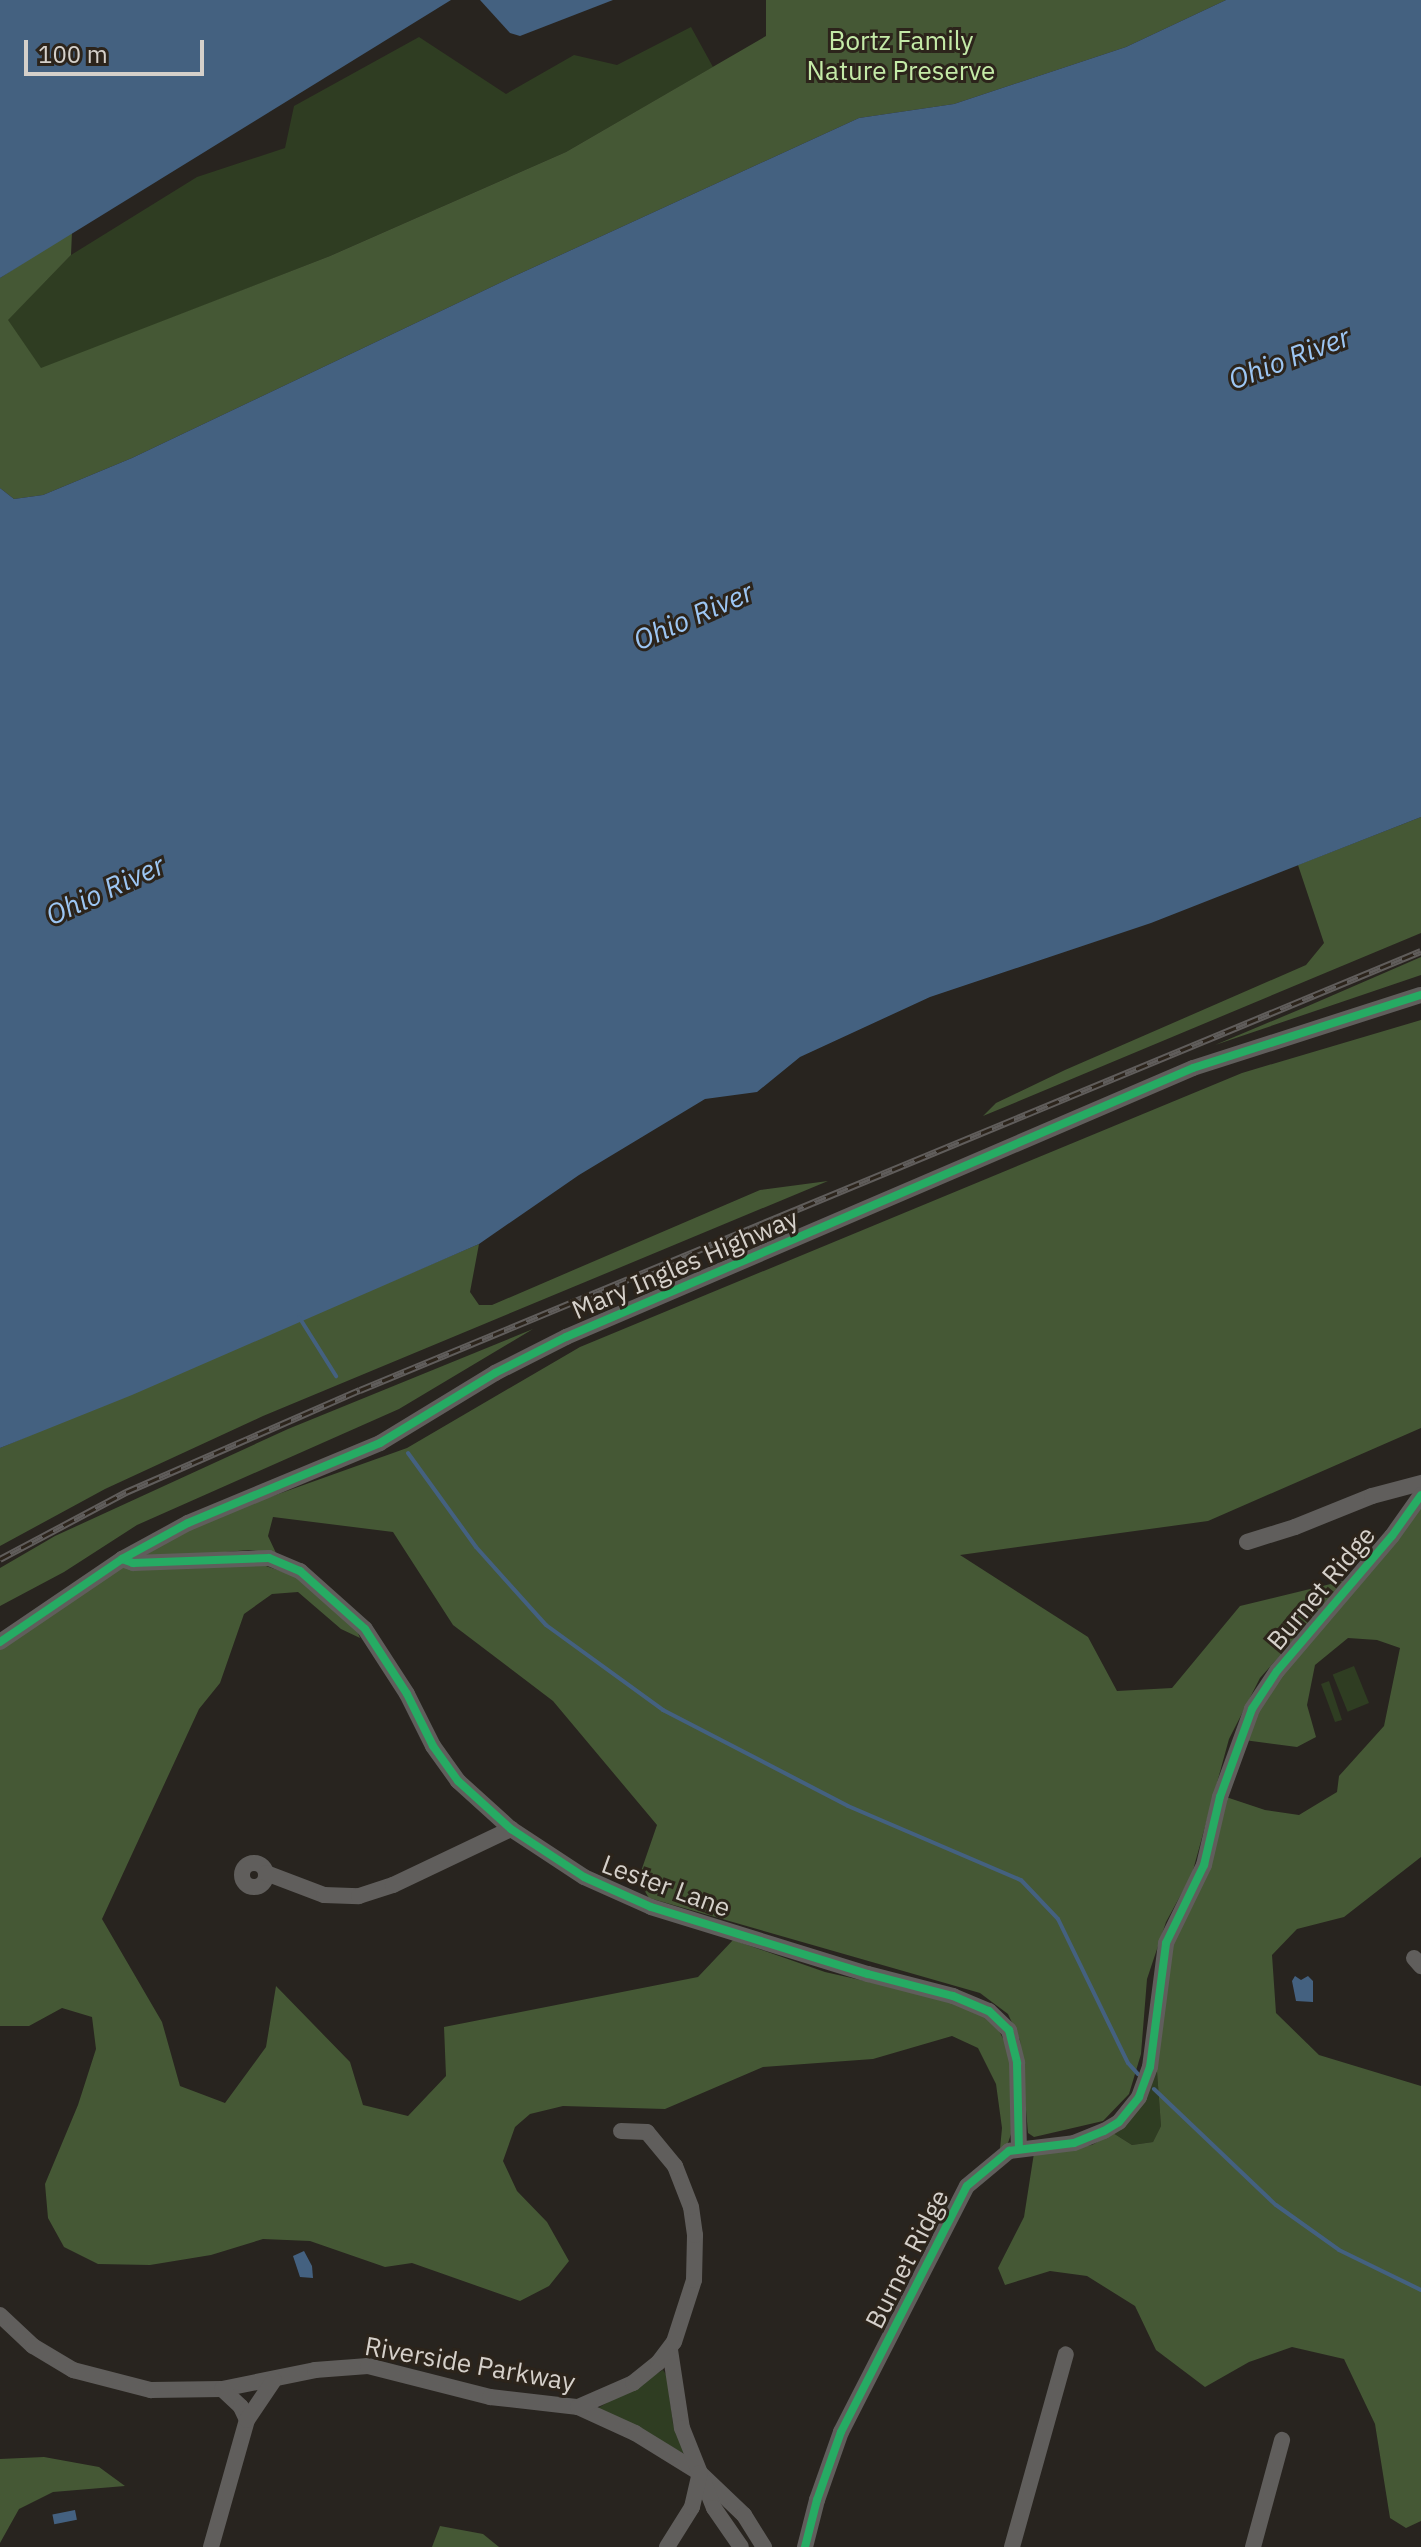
<!DOCTYPE html>
<html>
<head>
<meta charset="utf-8">
<style>
	body { margin:0 }
	#map { position:relative; width:1421px; height:2547px; overflow:hidden; background:#28241f; font-family:"IBM Plex Sans",sans-serif }
	div>[style] { position:absolute }
	[style*='--x'] { left:calc(var(--x)*1px); top:calc(var(--y)*1px); width:calc(var(--w)*1px); rotate:calc(var(--a)*1deg) }
	.green>* { inset:0; background:#2f3d22; transform-origin:0 0 }
	.forest>* { inset:0; background:#455835 }
	.water>* { inset:0; background:#446180; transform-origin:0 0 }
	.stream>* { height:4px; margin:-2px; padding:0 2px; transform-origin:2px; border-radius:2px; background:#446180 }
	.minor>* { height:16px; margin:-8px; padding:0 8px; transform-origin:8px; border-radius:8px; background:#605e5c }
	.minor>.ring { margin:-8px; padding:0; box-sizing:content-box; background:none; border:16px solid #605e5c; border-radius:50% }
	.rail>* { height:7px; margin-top:-3.5px; transform-origin:0; background:repeating-linear-gradient(90deg,#2c241b 0 12px,#605d5b 0 24px); box-sizing:border-box; border-block:2px solid #605d5b }
	.cycleway>* { height:8px; margin:-4px; padding:0 4px; transform-origin:4px; border-radius:4px; background:#26ab63 }
	span { translate:-50% -50%; white-space:nowrap; text-align:center; line-height:1.15; -webkit-text-stroke:6px #2c241b; paint-order:stroke }
	.park-label { font-size:26px; color:#c4eaa7 }
	.street-label { font-size:26px; color:#d5d0ca }
	.water-label { font-size:28px; color:#9dc6f3; font-style:italic }
	.scale { position:absolute; left:24px; top:40px; width:180px; height:36px; box-sizing:border-box; border:4px solid #d5d0ca; border-top:0; padding-left:10px; font-size:24px; line-height:28px; white-space:nowrap; color:#d5d0ca; -webkit-text-stroke:6px #2c241b; paint-order:stroke }
</style>
</head>
<body>
<div id="map">
	<div class="green">
		<div style="clip-path:polygon(691px 27px,713px 67px,566px 152px,330px 256px,41px 369px,7px 320px,71px 255px,197px 177px,285px 148px,294px 106px,419px 37px,506px 94px,574px 55px,617px 65px)"></div>
		<div style="left:1354px;top:1666px;width:40px;height:23px;rotate:68deg"></div>
		<div style="clip-path:polygon(1329px 1681px,1342px 1720px,1335px 1722px,1321px 1684px)"></div>
		<div style="clip-path:polygon(1156px 2058px,1161px 2126px,1153px 2142px,1132px 2145px,1113px 2133px)"></div>
		<div style="clip-path:polygon(663px 2370px,667px 2376px,673px 2424px,685px 2454px,598px 2408px)"></div>
	</div>
	<div class="forest">
		<div style="clip-path:polygon(766px 0,1226px 0,1126px 47px,954px 104px,859px 118px,506px 280px,132px 458px,43px 495px,14px 499px,0 488px,0 278px,40px 252px,72px 232px,71px 255px,8px 320px,41px 368px,330px 256px,566px 152px,766px 36px)"></div>
		<div style="clip-path:polygon(1421px 817px,1421px 933px,983px 1116px,996px 1103px,1065px 1070px,1306px 965px,1324px 943px,1298px 865px)"></div>
		<div style="clip-path:polygon(1421px 957px,1421px 975px,1215px 1045px,1308px 1006px)"></div>
		<div style="clip-path:polygon(1421px 1020px,1421px 1428px,1208px 1521px,960px 1555px,1088px 1637px,1117px 1691px,1172px 1688px,1240px 1606px,1347px 1580px,1260px 1678px,1229px 1739px,1192px 1874px,1166px 1922px,1147px 1979px,1141px 2054px,1129px 2094px,1103px 2121px,1034px 2137px,1028px 2133px,1020px 2040px,1008px 2014px,980px 1993px,649px 1898px,638px 1880px,657px 1825px,553px 1701px,453px 1625px,393px 1532px,273px 1517px,268px 1536px,276px 1553px,249px 1550px,132px 1560px,191px 1529px,256px 1502px,407px 1448px,580px 1347px,1242px 1073px)"></div>
		<div style="clip-path:polygon(828px 1181px,263px 1416px,105px 1489px,0 1546px,0 1448px,479px 1244px,470px 1292px,479px 1305px,492px 1305px,760px 1190px)"></div>
		<div style="clip-path:polygon(533px 1329px,399px 1409px,137px 1525px,64px 1572px,0 1606px,0 1568px,55px 1536px,288px 1429px)"></div>
		<div style="clip-path:polygon(1421px 1504px,1421px 1857px,1344px 1917px,1297px 1929px,1272px 1955px,1276px 2013px,1319px 2055px,1421px 2086px,1421px 2521px,1406px 2528px,1390px 2518px,1375px 2424px,1344px 2359px,1292px 2347px,1249px 2362px,1205px 2387px,1156px 2350px,1135px 2306px,1087px 2276px,1050px 2271px,1005px 2285px,998px 2268px,1024px 2217px,1034px 2153px,1092px 2145px,1113px 2133px,1132px 2145px,1153px 2142px,1161px 2126px,1156px 2058px,1168px 1951px,1226px 1797px,1265px 1810px,1299px 1815px,1337px 1792px,1339px 1776px,1384px 1726px,1400px 1648px,1377px 1640px,1348px 1638px,1315px 1665px,1307px 1705px,1316px 1737px,1297px 1747px,1244px 1740px,1252px 1719px,1273px 1687px)"></div>
		<div style="clip-path:polygon(260px 1564px,295px 1576px,356px 1628px,360px 1638px,341px 1629px,298px 1592px,272px 1594px,244px 1614px,220px 1683px,199px 1709px,102px 1919px,162px 2022px,180px 2086px,225px 2103px,266px 2047px,276px 1986px,350px 2062px,363px 2105px,408px 2116px,446px 2076px,444px 2027px,698px 1977px,733px 1940px,825px 1972px,953px 2001px,979px 2012px,998px 2029px,1008px 2048px,1013px 2075px,1012px 2131px,1008px 2143px,1000px 2149px,1002px 2128px,996px 2084px,978px 2048px,952px 2036px,873px 2059px,763px 2067px,665px 2109px,563px 2106px,530px 2114px,515px 2127px,503px 2161px,517px 2191px,547px 2222px,569px 2261px,549px 2286px,520px 2301px,412px 2263px,385px 2267px,310px 2241px,263px 2239px,211px 2255px,150px 2265px,98px 2264px,64px 2247px,48px 2218px,45px 2184px,78px 2105px,96px 2049px,92px 2017px,62px 2008px,29px 2026px,0 2026px,0 1648px,119px 1568px)"></div>
		<div style="clip-path:polygon(44px 2457px,99px 2467px,125px 2486px,53px 2492px,19px 2509px,0 2543px,0 2459px)"></div>
		<div style="clip-path:polygon(440px 2526px,483px 2534px,499px 2547px,432px 2547px)"></div>
	</div>
	<div class="water">
		<div style="clip-path:polygon(0 0,451px 0,0 278px)"></div>
		<div style="clip-path:polygon(480px 0,613px 0,520px 36px,510px 33px)"></div>
		<div style="clip-path:polygon(1226px 0,1421px 0,1421px 817px,1151px 923px,930px 997px,800px 1057px,757px 1092px,705px 1099px,579px 1175px,479px 1244px,132px 1395px,0 1448px,0 488px,14px 499px,43px 495px,132px 458px,506px 280px,859px 118px,954px 104px,1126px 47px)"></div>
		<div style="clip-path:polygon(1295px 1976px,1301px 1980px,1308px 1976px,1313px 1981px,1313px 2002px,1296px 2001px,1292px 1981px)"></div>
		<div style="clip-path:polygon(304px 2251px,312px 2266px,313px 2278px,300px 2277px,293px 2256px)"></div>
		<div style="left:75px;top:2510px;width:10px;height:23px;rotate:79deg"></div>
	</div>
	<div class="stream">
		<div style="--x:299;--y:1317;--w:70;--a:57.9"></div>
		<div style="--x:408;--y:1453;--w:116;--a:54.1"></div>
		<div style="--x:476;--y:1547;--w:105;--a:48.1"></div>
		<div style="--x:546;--y:1625;--w:145;--a:36"></div>
		<div style="--x:663;--y:1710;--w:208;--a:27.4"></div>
		<div style="--x:848;--y:1806;--w:188;--a:23.2"></div>
		<div style="--x:1021;--y:1880;--w:54;--a:46.5"></div>
		<div style="--x:1058;--y:1919;--w:160;--a:64.1"></div>
		<div style="--x:1128;--y:2063;--w:15;--a:48"></div>
		<div style="--x:1154;--y:2089;--w:168;--a:43.6"></div>
		<div style="--x:1276;--y:2205;--w:77;--a:35.5"></div>
		<div style="--x:1339;--y:2250;--w:91;--a:26"></div>
	</div>
	<div class="minor">
		<div style="--x:1247;--y:1542;--w:50;--a:-17.4"></div>
		<div style="--x:1295;--y:1527;--w:83;--a:-21.9"></div>
		<div style="--x:1372;--y:1496;--w:51;--a:-14.9"></div>
		<div style="--x:122;--y:1559;--w:12;--a:20"></div>
		<div style="--x:133;--y:1563;--w:136;--a:-2.1"></div>
		<div style="--x:269;--y:1558;--w:34;--a:23"></div>
		<div style="--x:300;--y:1571;--w:87;--a:41.7"></div>
		<div style="--x:365;--y:1629;--w:77;--a:57.1"></div>
		<div style="--x:407;--y:1694;--w:58;--a:63.4"></div>
		<div style="--x:433;--y:1746;--w:43;--a:54.5"></div>
		<div style="--x:458;--y:1781;--w:72;--a:42.2"></div>
		<div style="--x:511;--y:1829;--w:87;--a:33.3"></div>
		<div style="--x:584;--y:1877;--w:73;--a:24.1"></div>
		<div style="--x:651;--y:1907;--w:227;--a:17.2"></div>
		<div style="--x:868;--y:1974;--w:88;--a:14.5"></div>
		<div style="--x:953;--y:1996;--w:39;--a:23"></div>
		<div style="--x:989;--y:2011;--w:28;--a:44"></div>
		<div style="--x:1009;--y:2030;--w:34;--a:76"></div>
		<div style="--x:1017;--y:2063;--w:85;--a:88.7"></div>
		<div style="--x:0;--y:1642;--w:148;--a:-34.2"></div>
		<div style="--x:122;--y:1559;--w:75;--a:-28.6"></div>
		<div style="--x:188;--y:1523;--w:208;--a:-22.6"></div>
		<div style="--x:380;--y:1443;--w:135;--a:-31.3"></div>
		<div style="--x:495;--y:1373;--w:80;--a:-26.9"></div>
		<div style="--x:566;--y:1337;--w:682;--a:-23.22"></div>
		<div style="--x:1193;--y:1068;--w:239;--a:-17.8"></div>
		<div class="ring" style="left:242px;top:1863px;width:8px;height:8px"></div>
		<div style="--x:266;--y:1873;--w:62;--a:20.8"></div>
		<div style="--x:324;--y:1895;--w:35;--a:2"></div>
		<div style="--x:359;--y:1896;--w:36;--a:-18"></div>
		<div style="--x:393;--y:1885;--w:131;--a:-25.4"></div>
		<div style="--x:1414;--y:1958;--w:11;--a:49"></div>
		<div style="--x:0;--y:2315;--w:45;--a:43.2"></div>
		<div style="--x:33;--y:2346;--w:47;--a:31"></div>
		<div style="--x:73;--y:2370;--w:81;--a:14.4"></div>
		<div style="--x:151;--y:2390;--w:71;--a:-0.8"></div>
		<div style="--x:222;--y:2389;--w:95;--a:-11.5"></div>
		<div style="--x:315;--y:2370;--w:53;--a:-4.3"></div>
		<div style="--x:368;--y:2366;--w:126;--a:14.3"></div>
		<div style="--x:490;--y:2397;--w:89;--a:6.5"></div>
		<div style="--x:578;--y:2407;--w:63;--a:24.5"></div>
		<div style="--x:635;--y:2433;--w:76;--a:31.6"></div>
		<div style="--x:700;--y:2473;--w:61;--a:43.7"></div>
		<div style="--x:744;--y:2515;--w:38;--a:58"></div>
		<div style="--x:670;--y:2350;--w:79;--a:81.3"></div>
		<div style="--x:682;--y:2428;--w:86;--a:68.2"></div>
		<div style="--x:714;--y:2508;--w:47;--a:55.3"></div>
		<div style="--x:222;--y:2389;--w:26;--a:43"></div>
		<div style="--x:241;--y:2407;--w:14;--a:65"></div>
		<div style="--x:578;--y:2407;--w:60;--a:-23.6"></div>
		<div style="--x:633;--y:2383;--w:32;--a:-39"></div>
		<div style="--x:658;--y:2363;--w:26;--a:-53"></div>
		<div style="--x:674;--y:2342;--w:65;--a:-72.1"></div>
		<div style="--x:694;--y:2280;--w:45;--a:-88.7"></div>
		<div style="--x:695;--y:2235;--w:28;--a:-98"></div>
		<div style="--x:691;--y:2207;--w:44;--a:-111.3"></div>
		<div style="--x:675;--y:2166;--w:44;--a:-129.5"></div>
		<div style="--x:647;--y:2132;--w:26;--a:-178"></div>
		<div style="--x:211;--y:2547;--w:132;--a:-74.2"></div>
		<div style="--x:247;--y:2420;--w:48;--a:-56"></div>
		<div style="--x:667;--y:2547;--w:47;--a:-58"></div>
		<div style="--x:692;--y:2507;--w:35;--a:-77"></div>
		<div style="--x:805;--y:2547;--w:49;--a:-75.7"></div>
		<div style="--x:817;--y:2500;--w:72;--a:-70.6"></div>
		<div style="--x:841;--y:2432;--w:276;--a:-62.9"></div>
		<div style="--x:967;--y:2186;--w:55;--a:-39.8"></div>
		<div style="--x:1009;--y:2151;--w:65;--a:-7"></div>
		<div style="--x:1074;--y:2143;--w:32;--a:-22"></div>
		<div style="--x:1104;--y:2131;--w:17;--a:-31"></div>
		<div style="--x:1119;--y:2122;--w:32;--a:-51"></div>
		<div style="--x:1139;--y:2097;--w:32;--a:-70"></div>
		<div style="--x:1150;--y:2067;--w:125;--a:-82.6"></div>
		<div style="--x:1166;--y:1943;--w:87;--a:-64"></div>
		<div style="--x:1204;--y:1865;--w:70;--a:-76.8"></div>
		<div style="--x:1220;--y:1797;--w:94;--a:-70"></div>
		<div style="--x:1252;--y:1709;--w:45;--a:-56.7"></div>
		<div style="--x:1277;--y:1671;--w:177;--a:-49.6"></div>
		<div style="--x:1392;--y:1536;--w:50;--a:-54.7"></div>
		<div style="--x:1012;--y:2547;--w:200;--a:-74.4"></div>
		<div style="--x:1253;--y:2547;--w:111;--a:-74.8"></div>
	</div>
	<div class="rail">
		<div style="--x:0;--y:1559;--w:143;--a:-28"></div>
		<div style="--x:126;--y:1492;--w:255;--a:-23.6"></div>
		<div style="--x:360;--y:1390;--w:1148;--a:-22.48"></div>
	</div>
	<div class="cycleway">
		<div style="--x:122;--y:1559;--w:12;--a:20"></div>
		<div style="--x:133;--y:1563;--w:136;--a:-2.1"></div>
		<div style="--x:269;--y:1558;--w:34;--a:23"></div>
		<div style="--x:300;--y:1571;--w:87;--a:41.7"></div>
		<div style="--x:365;--y:1629;--w:77;--a:57.1"></div>
		<div style="--x:407;--y:1694;--w:58;--a:63.4"></div>
		<div style="--x:433;--y:1746;--w:43;--a:54.5"></div>
		<div style="--x:458;--y:1781;--w:72;--a:42.2"></div>
		<div style="--x:511;--y:1829;--w:87;--a:33.3"></div>
		<div style="--x:584;--y:1877;--w:73;--a:24.1"></div>
		<div style="--x:651;--y:1907;--w:227;--a:17.2"></div>
		<div style="--x:868;--y:1974;--w:88;--a:14.5"></div>
		<div style="--x:953;--y:1996;--w:39;--a:23"></div>
		<div style="--x:989;--y:2011;--w:28;--a:44"></div>
		<div style="--x:1009;--y:2030;--w:34;--a:76"></div>
		<div style="--x:1017;--y:2063;--w:85;--a:88.7"></div>
		<div style="--x:0;--y:1642;--w:148;--a:-34.2"></div>
		<div style="--x:122;--y:1559;--w:75;--a:-28.6"></div>
		<div style="--x:188;--y:1523;--w:208;--a:-22.6"></div>
		<div style="--x:380;--y:1443;--w:135;--a:-31.3"></div>
		<div style="--x:495;--y:1373;--w:80;--a:-26.9"></div>
		<div style="--x:566;--y:1337;--w:682;--a:-23.22"></div>
		<div style="--x:1193;--y:1068;--w:239;--a:-17.8"></div>
		<div style="--x:805;--y:2547;--w:49;--a:-75.7"></div>
		<div style="--x:817;--y:2500;--w:72;--a:-70.6"></div>
		<div style="--x:841;--y:2432;--w:276;--a:-62.9"></div>
		<div style="--x:967;--y:2186;--w:55;--a:-39.8"></div>
		<div style="--x:1009;--y:2151;--w:65;--a:-7"></div>
		<div style="--x:1074;--y:2143;--w:32;--a:-22"></div>
		<div style="--x:1104;--y:2131;--w:17;--a:-31"></div>
		<div style="--x:1119;--y:2122;--w:32;--a:-51"></div>
		<div style="--x:1139;--y:2097;--w:32;--a:-70"></div>
		<div style="--x:1150;--y:2067;--w:125;--a:-82.6"></div>
		<div style="--x:1166;--y:1943;--w:87;--a:-64"></div>
		<div style="--x:1204;--y:1865;--w:70;--a:-76.8"></div>
		<div style="--x:1220;--y:1797;--w:94;--a:-70"></div>
		<div style="--x:1252;--y:1709;--w:45;--a:-56.7"></div>
		<div style="--x:1277;--y:1671;--w:177;--a:-49.6"></div>
		<div style="--x:1392;--y:1536;--w:50;--a:-54.7"></div>
	</div>
	<div class="park-label">
		<span style="left:901px;top:56px">Bortz Family<br>Nature Preserve</span>
	</div>
	<div class="street-label">
		<span style="left:685px;top:1264px;rotate:-23deg">Mary Ingles Highway</span>
		<span style="left:1321px;top:1588px;rotate:-50deg">Burnet Ridge</span>
		<span style="left:666px;top:1886px;rotate:20deg">Lester Lane</span>
		<span style="left:907px;top:2259px;rotate:-63deg">Burnet Ridge</span>
		<span style="left:470px;top:2364px;rotate:10deg">Riverside Parkway</span>
	</div>
	<div class="water-label">
		<span style="left:1289px;top:358px;rotate:-21deg">Ohio River</span>
		<span style="left:693px;top:616px;rotate:-24deg">Ohio River</span>
		<span style="left:105px;top:890px;rotate:-25deg">Ohio River</span>
	</div>
	<div class="scale">100 m</div>
</div>
</body>
</html>
